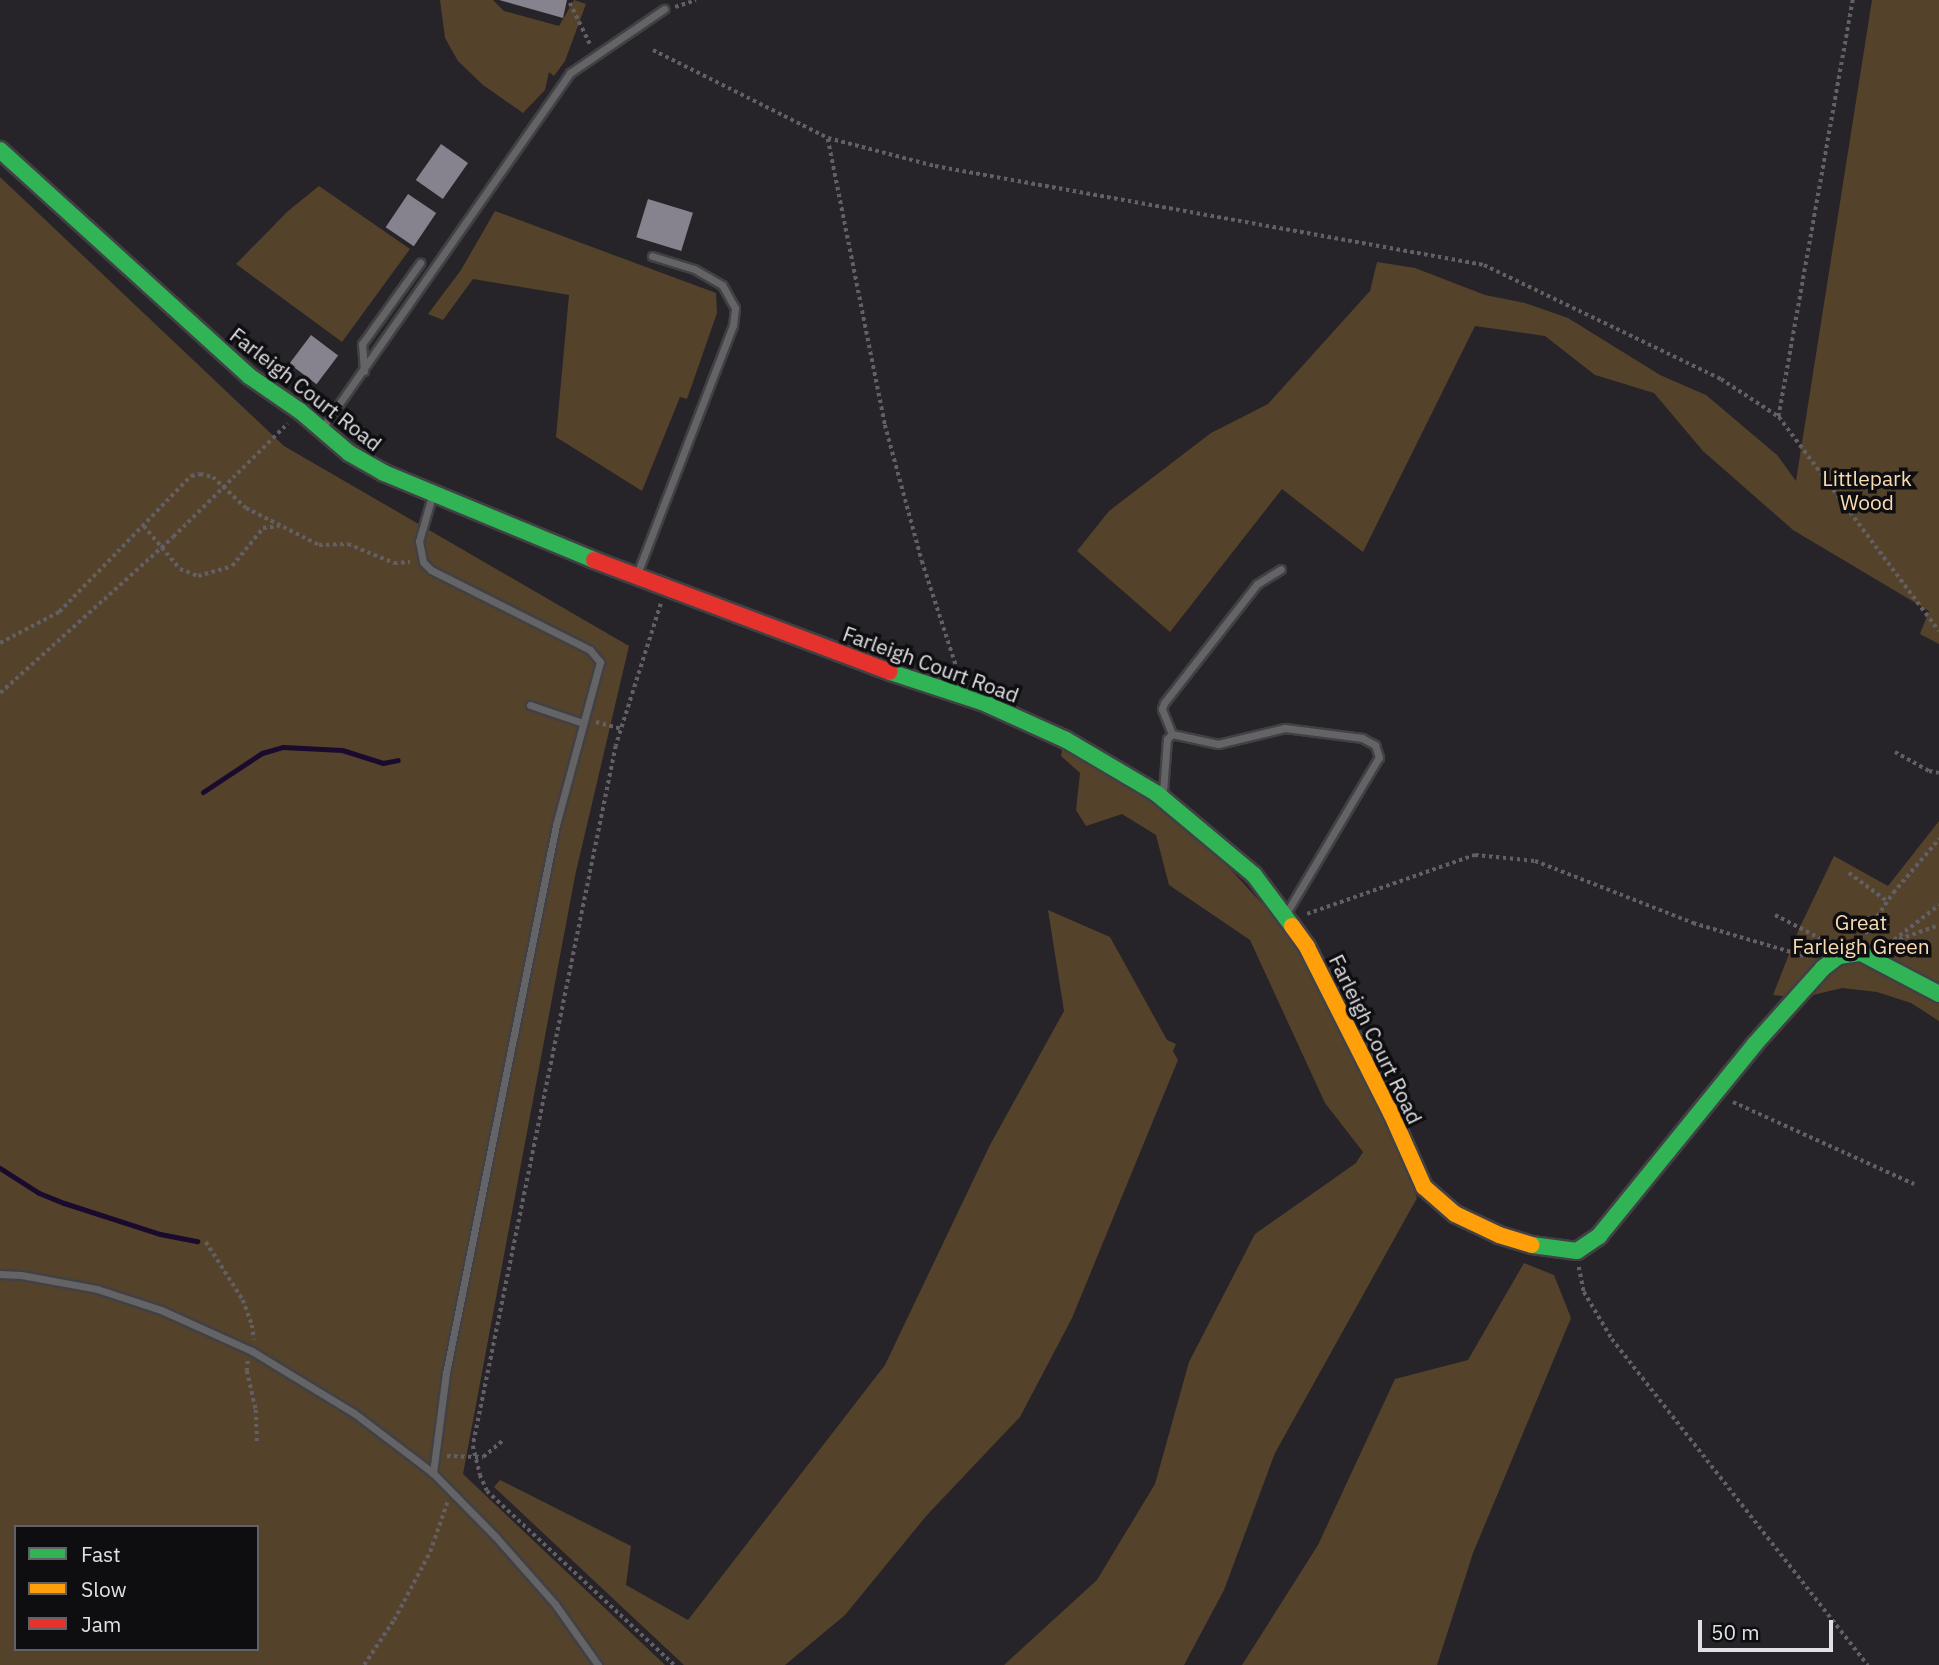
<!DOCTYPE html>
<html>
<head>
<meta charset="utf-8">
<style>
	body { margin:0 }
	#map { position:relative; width:1939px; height:1665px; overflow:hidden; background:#262429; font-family:"IBM Plex Sans",sans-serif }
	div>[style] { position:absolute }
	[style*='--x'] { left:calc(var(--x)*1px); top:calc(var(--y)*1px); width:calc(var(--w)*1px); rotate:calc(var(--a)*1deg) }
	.green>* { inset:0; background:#55422a }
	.stream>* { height:5px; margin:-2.5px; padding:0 2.5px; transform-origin:2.5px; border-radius:2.5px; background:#1a0b2e }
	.building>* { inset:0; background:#86828e; transform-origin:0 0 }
	.path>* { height:3.5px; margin-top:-1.75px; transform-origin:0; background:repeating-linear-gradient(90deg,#626064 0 3.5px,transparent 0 7px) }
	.roads { filter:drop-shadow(2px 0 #414044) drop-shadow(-2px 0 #414044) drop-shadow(0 2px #414044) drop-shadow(0 -2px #414044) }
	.lane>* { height:7px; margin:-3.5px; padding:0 3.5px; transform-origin:3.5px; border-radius:3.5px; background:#646366 }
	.fast>* { height:16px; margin:-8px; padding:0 8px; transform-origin:8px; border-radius:8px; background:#30b455 }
	.slow>* { height:16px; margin:-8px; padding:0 8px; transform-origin:8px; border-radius:8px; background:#ff9f0a }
	.jam>* { height:16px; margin:-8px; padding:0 8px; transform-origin:8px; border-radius:8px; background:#e5322d }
	span { translate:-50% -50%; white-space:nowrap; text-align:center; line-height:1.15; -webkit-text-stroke:7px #0e0d10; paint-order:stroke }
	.street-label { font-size:21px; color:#e1e0e5 }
	.park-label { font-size:21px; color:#fadcb4 }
	.legend { position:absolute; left:14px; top:1525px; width:245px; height:126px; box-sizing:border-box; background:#0e0d10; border:2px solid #626165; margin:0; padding:9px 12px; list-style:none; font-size:21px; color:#e1e0e5 }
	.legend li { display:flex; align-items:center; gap:14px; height:35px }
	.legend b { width:35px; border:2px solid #626165 }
	.scale { position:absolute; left:1698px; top:1620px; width:135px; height:32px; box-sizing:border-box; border:4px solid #e1e0e5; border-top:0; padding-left:9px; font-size:21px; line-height:24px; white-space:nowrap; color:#e1e0e5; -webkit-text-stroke:5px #0e0d10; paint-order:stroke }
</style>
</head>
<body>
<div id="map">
	<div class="green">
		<div style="clip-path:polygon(440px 0,493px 0,504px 11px,559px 26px,574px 0,586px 4px,565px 61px,554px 76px,549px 72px,545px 90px,523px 113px,483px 85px,458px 61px,445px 38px)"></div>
		<div style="clip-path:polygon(1872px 0,1939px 0,1939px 644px,1920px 634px,1929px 611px,1793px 530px,1703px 451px,1654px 393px,1595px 375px,1545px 336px,1475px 326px,1363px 552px,1282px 489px,1170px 632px,1077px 551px,1109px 511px,1211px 433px,1268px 404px,1370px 291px,1377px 262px,1415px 268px,1485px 295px,1525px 303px,1568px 318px,1660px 375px,1706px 395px,1777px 455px,1796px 481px)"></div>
		<div style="clip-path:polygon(evenodd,0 177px,284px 446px,629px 646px,575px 876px,463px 1474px,665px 1665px,0 1665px,0 177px,16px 1527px,257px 1527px,257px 1649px,16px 1649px,16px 1527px)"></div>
		<div style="clip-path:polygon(319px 186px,410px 249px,342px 342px,236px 264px,288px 211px)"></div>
		<div style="clip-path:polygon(495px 211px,716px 293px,717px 313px,687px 399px,680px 397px,642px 491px,556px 437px,569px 295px,473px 279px,443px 320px,428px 314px,461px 270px)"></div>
		<div style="clip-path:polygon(1063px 745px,1146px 795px,1210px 847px,1266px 908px,1308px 962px,1386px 1120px,1417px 1198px,1275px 1453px,1224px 1590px,1184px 1665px,1004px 1665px,1097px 1580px,1155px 1484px,1189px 1362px,1255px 1234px,1356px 1163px,1363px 1152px,1325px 1103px,1250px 940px,1169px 885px,1156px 835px,1122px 814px,1086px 826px,1076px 810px,1080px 773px,1061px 756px)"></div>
		<div style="clip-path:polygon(1939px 821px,1939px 1021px,1911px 1003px,1877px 992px,1842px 988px,1801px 998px,1773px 995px,1799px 929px,1834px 856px,1888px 886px)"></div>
		<div style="clip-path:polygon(1048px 910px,1110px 937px,1167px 1040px,1176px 1044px,1173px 1051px,1178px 1060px,1072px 1318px,1020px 1417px,927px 1515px,845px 1615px,785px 1665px,684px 1665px,494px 1487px,500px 1480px,631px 1546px,626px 1585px,688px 1620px,885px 1365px,990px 1145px,1064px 1011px)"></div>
		<div style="clip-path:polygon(1524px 1263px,1554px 1275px,1571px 1318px,1473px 1553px,1437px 1665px,1242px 1665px,1318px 1545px,1395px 1379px,1468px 1360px)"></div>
	</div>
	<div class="stream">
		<div style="--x:203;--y:792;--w:71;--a:-33.5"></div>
		<div style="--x:262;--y:753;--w:22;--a:-16"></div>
		<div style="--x:283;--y:747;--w:59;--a:2.9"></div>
		<div style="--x:342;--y:750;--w:43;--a:17.6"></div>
		<div style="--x:383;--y:763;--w:15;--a:-11"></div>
		<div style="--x:0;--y:1168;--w:46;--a:32.7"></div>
		<div style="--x:39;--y:1193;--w:27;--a:22"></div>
		<div style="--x:64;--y:1203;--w:101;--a:17.9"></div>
		<div style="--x:160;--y:1234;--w:38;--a:11"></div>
	</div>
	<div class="building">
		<div style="clip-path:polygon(499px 0,567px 0,563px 18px)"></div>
		<div style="left:441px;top:144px;width:33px;height:44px;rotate:35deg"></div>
		<div style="left:408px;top:194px;width:34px;height:40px;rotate:34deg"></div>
		<div style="left:648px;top:199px;width:47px;height:40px;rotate:17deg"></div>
		<div style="left:311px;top:335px;width:34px;height:36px;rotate:37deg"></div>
	</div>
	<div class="path">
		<div style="--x:1853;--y:0;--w:424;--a:100.1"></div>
		<div style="--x:1779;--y:417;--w:267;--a:53.2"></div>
		<div style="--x:570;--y:3;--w:48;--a:64"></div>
		<div style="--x:675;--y:7;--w:22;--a:-18"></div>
		<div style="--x:653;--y:50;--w:196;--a:26.7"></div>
		<div style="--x:828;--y:138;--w:111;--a:14.7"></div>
		<div style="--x:935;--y:166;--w:558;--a:10.22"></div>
		<div style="--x:1484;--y:265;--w:263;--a:25.7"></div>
		<div style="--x:1721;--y:379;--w:69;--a:33.2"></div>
		<div style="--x:828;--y:139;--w:292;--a:78.7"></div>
		<div style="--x:885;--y:425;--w:141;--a:74.8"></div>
		<div style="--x:922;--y:561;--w:120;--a:72"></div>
		<div style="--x:144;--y:526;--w:56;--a:50.1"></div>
		<div style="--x:180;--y:569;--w:19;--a:21"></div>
		<div style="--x:198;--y:576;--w:35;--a:-16"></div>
		<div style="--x:232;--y:566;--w:49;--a:-50.8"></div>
		<div style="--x:263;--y:528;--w:16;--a:-7"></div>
		<div style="--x:661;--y:604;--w:149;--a:107.6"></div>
		<div style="--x:616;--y:746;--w:714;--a:101.55"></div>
		<div style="--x:473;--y:1446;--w:30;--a:76"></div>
		<div style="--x:480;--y:1475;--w:17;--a:66"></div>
		<div style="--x:487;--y:1491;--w:255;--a:42.9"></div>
		<div style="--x:0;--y:643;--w:67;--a:-27.7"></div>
		<div style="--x:59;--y:612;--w:190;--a:-45.9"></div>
		<div style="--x:191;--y:476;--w:9;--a:-13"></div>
		<div style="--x:200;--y:474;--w:13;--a:13"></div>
		<div style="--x:213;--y:477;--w:45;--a:43.2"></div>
		<div style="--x:246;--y:508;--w:82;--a:26.9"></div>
		<div style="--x:319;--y:545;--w:29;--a:-2"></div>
		<div style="--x:348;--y:544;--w:50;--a:22.4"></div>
		<div style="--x:394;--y:563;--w:16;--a:-4"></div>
		<div style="--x:0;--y:693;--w:233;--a:-42"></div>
		<div style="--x:173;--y:537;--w:161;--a:-44.7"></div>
		<div style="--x:596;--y:722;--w:27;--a:15"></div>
		<div style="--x:1895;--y:752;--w:39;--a:29"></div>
		<div style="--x:1929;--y:771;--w:10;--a:11"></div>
		<div style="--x:1849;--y:873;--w:47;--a:36.4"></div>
		<div style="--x:1307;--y:914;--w:178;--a:-19.4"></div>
		<div style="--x:1475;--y:855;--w:60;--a:5.7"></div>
		<div style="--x:1535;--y:861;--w:170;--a:21.4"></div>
		<div style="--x:1693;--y:923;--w:120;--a:16.5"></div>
		<div style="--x:1775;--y:915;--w:59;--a:27.4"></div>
		<div style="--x:1865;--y:934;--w:50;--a:-55.7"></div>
		<div style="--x:1893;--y:893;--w:71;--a:-49.6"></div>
		<div style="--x:1894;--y:940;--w:57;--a:-37.9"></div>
		<div style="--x:1886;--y:944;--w:56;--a:-19.7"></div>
		<div style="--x:1733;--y:1102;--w:199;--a:24.4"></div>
		<div style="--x:206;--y:1242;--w:69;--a:57.5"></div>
		<div style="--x:243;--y:1300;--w:27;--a:70"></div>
		<div style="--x:252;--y:1325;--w:15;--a:82"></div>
		<div style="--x:1579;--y:1267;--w:25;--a:79"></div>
		<div style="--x:1584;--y:1292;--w:55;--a:59.2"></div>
		<div style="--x:1612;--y:1339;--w:415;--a:51.9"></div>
		<div style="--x:248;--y:1361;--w:10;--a:96"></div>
		<div style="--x:247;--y:1371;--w:40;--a:77"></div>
		<div style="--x:256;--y:1410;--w:35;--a:88"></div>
		<div style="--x:447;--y:1456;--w:36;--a:2"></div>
		<div style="--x:483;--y:1457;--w:26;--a:-40"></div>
		<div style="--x:364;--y:1665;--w:54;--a:-56.3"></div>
		<div style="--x:394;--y:1620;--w:77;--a:-62.1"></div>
		<div style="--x:430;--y:1552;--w:52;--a:-70.9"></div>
	</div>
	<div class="roads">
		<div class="lane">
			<div style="--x:364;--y:371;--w:27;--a:-94"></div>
			<div style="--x:362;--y:344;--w:100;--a:-54.4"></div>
			<div style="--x:323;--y:427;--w:432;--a:-55.1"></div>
			<div style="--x:570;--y:73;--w:114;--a:-34.2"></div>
			<div style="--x:432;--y:496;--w:47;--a:106.1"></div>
			<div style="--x:419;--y:541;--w:21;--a:79"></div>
			<div style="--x:423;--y:562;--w:11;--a:45"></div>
			<div style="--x:431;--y:570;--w:178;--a:26.7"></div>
			<div style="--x:590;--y:650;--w:16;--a:50"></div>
			<div style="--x:600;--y:662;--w:169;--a:105.1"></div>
			<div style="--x:556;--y:825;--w:559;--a:101.35"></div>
			<div style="--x:446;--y:1373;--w:101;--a:97.4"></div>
			<div style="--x:637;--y:574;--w:267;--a:-68.9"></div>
			<div style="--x:733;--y:325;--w:17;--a:-83"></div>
			<div style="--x:735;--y:308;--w:26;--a:-119"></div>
			<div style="--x:722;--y:285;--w:32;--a:-150"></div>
			<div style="--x:694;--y:269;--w:44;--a:-162.8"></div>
			<div style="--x:530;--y:705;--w:56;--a:18.8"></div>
			<div style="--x:1172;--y:734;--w:27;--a:-112"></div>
			<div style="--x:1162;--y:709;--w:6;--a:-72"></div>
			<div style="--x:1164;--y:703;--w:151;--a:-52"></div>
			<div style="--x:1257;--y:584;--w:28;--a:-32"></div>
			<div style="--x:1163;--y:792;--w:53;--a:-85.7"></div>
			<div style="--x:1167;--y:739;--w:7;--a:-45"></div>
			<div style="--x:1172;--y:734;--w:47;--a:12.3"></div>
			<div style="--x:1218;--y:744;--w:69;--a:-13.4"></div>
			<div style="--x:1285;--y:728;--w:78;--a:7.4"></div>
			<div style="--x:1362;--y:738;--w:15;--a:28"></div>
			<div style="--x:1375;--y:745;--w:13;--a:72"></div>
			<div style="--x:1379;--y:757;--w:180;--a:120.7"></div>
			<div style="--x:0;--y:1274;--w:21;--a:3"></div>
			<div style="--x:21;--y:1275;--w:77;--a:10.4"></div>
			<div style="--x:97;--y:1289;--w:67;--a:18.2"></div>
			<div style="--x:161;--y:1310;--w:100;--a:24.3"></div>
			<div style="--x:252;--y:1351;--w:119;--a:31.3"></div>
			<div style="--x:354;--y:1413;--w:99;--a:37.2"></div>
			<div style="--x:433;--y:1473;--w:88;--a:45.5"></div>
			<div style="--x:495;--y:1536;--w:91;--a:48.6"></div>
			<div style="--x:555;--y:1604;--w:75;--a:54.8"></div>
		</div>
		<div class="fast">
			<div style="--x:0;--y:150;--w:336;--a:42.2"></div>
			<div style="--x:249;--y:376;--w:62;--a:34.5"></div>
			<div style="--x:300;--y:411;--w:65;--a:40.6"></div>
			<div style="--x:349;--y:453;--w:40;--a:29.7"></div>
			<div style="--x:384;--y:473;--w:227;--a:22.5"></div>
			<div style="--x:890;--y:672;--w:97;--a:18.1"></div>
			<div style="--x:982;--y:702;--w:92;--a:24.3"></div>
			<div style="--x:1066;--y:740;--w:104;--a:30.5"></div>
			<div style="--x:1156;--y:793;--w:128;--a:39.9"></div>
			<div style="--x:1254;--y:875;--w:64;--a:53.3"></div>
			<div style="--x:1532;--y:1245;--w:45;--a:7.6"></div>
			<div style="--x:1577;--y:1251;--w:27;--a:-34"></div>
			<div style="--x:1599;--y:1236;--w:246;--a:-50.9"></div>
			<div style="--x:1754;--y:1045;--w:103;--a:-48.1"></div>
			<div style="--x:1823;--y:968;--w:20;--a:-37"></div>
			<div style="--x:1839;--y:956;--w:22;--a:-8"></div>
			<div style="--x:1861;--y:953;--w:88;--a:27.7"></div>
		</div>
		<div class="slow">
			<div style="--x:1292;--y:926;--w:26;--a:54"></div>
			<div style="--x:1307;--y:947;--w:186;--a:63.2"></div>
			<div style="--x:1391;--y:1113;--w:81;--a:66"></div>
			<div style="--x:1424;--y:1187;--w:41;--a:41.1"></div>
			<div style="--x:1455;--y:1214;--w:49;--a:25.5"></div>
			<div style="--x:1499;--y:1235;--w:34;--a:17"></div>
		</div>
		<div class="jam">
			<div style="--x:594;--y:560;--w:316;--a:20.7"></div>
		</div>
	</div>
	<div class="street-label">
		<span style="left:306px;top:389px;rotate:38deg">Farleigh Court Road</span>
		<span style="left:931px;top:664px;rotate:20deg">Farleigh Court Road</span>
		<span style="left:1376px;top:1039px;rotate:64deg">Farleigh Court Road</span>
	</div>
	<div class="park-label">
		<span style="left:1867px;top:490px">Littlepark<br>Wood</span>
		<span style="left:1861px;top:934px">Great<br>Farleigh Green</span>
	</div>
	<ul class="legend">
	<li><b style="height:9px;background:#30b455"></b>Fast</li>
	<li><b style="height:9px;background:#ff9f0a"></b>Slow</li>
	<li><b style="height:9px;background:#e5322d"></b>Jam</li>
	</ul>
	<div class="scale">50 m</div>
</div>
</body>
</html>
